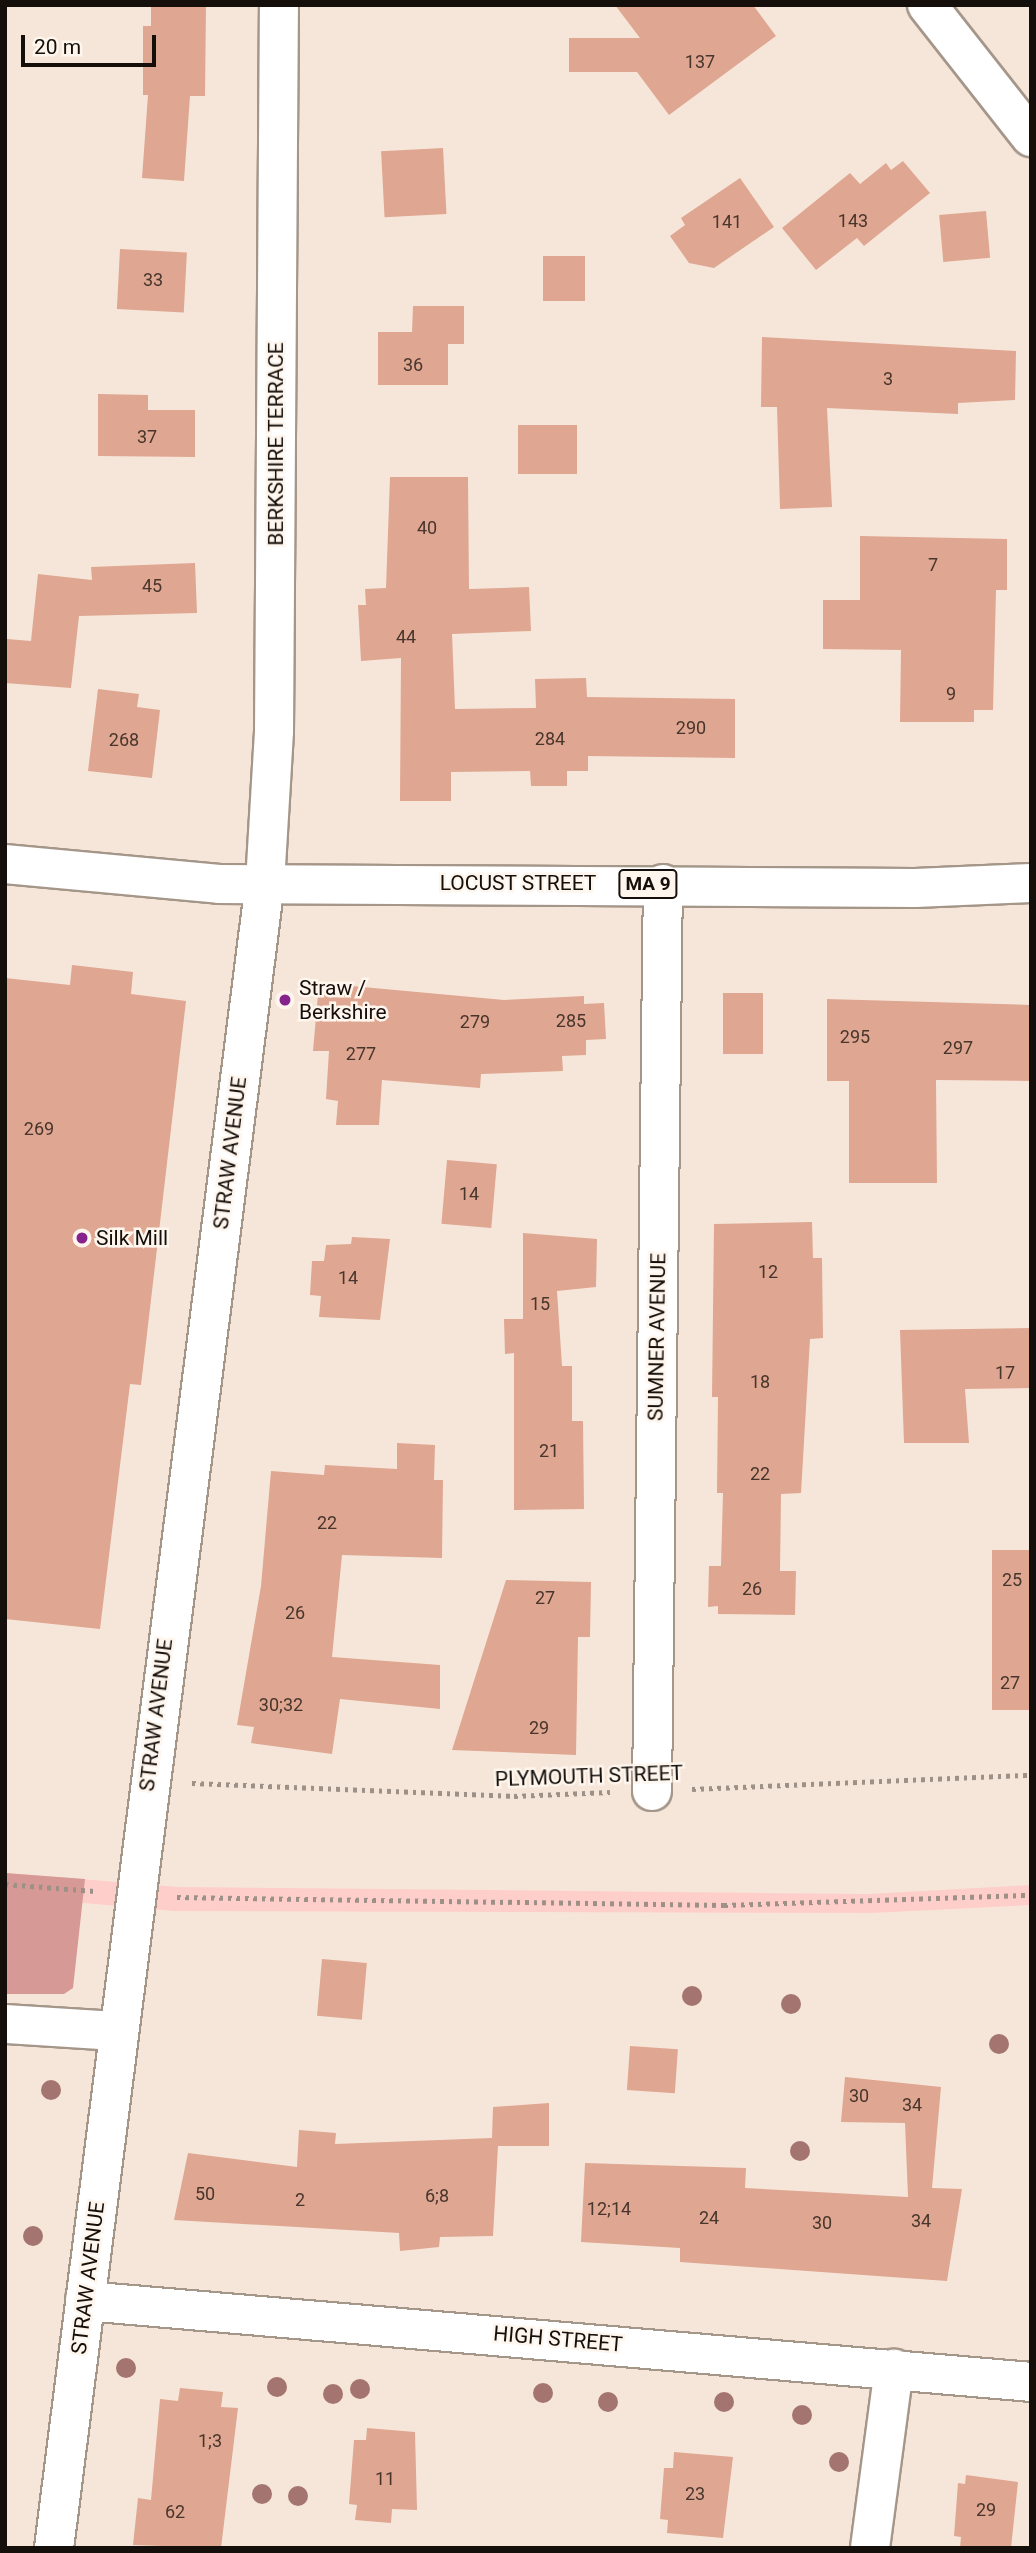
<!DOCTYPE html>
<html>
<head>
<meta charset="utf-8">
<style>
	body { margin:0 }
	#map { position:relative; width:1036px; height:2553px; overflow:hidden; background:#f6e6d9; font-family:Roboto,sans-serif }
	div>[style] { position:absolute }
	[style*='--x'] { left:calc(var(--x)*1px); top:calc(var(--y)*1px); width:calc(var(--w)*1px); rotate:calc(var(--a)*1deg) }
	.green>* { inset:0; background:#fececb }
	.forest>* { inset:0; background:#d69995 }
	.building>* { inset:0; background:#dfa691; transform-origin:0 0 }
	.path>* { height:4.5px; margin-top:-2.25px; transform-origin:0; background:repeating-linear-gradient(90deg,#9c9087 0 3.5px,transparent 0 8.5px) }
	.roads { filter:drop-shadow(2px 0 #a5968a) drop-shadow(-2px 0 #a5968a) drop-shadow(0 2px #a5968a) drop-shadow(0 -2px #a5968a) }
	.minor>* { height:38px; margin:-19px; padding:0 19px; transform-origin:19px; border-radius:19px; background:#fff }
	.major>* { height:38px; margin:-19px; padding:0 19px; transform-origin:19px; border-radius:19px; background:#fff }
	.highway>* { height:38px; margin:-19px; padding:0 19px; transform-origin:19px; border-radius:19px; background:#fff }
	.trees>* { width:20px; height:20px; margin:-10px; border-radius:50%; background:#a47570 }
	.dots>* { width:19px; height:19px; translate:-50% -50%; box-sizing:border-box; border:4px solid #fef5ed; border-radius:50% }
	span { translate:-50% -50%; white-space:nowrap; text-align:center; line-height:1.15; -webkit-text-stroke:5px #fef5ed; paint-order:stroke }
	.number-label { font-size:18px; color:#48352c }
	.number-label span { -webkit-text-stroke-width:0 }
	.shield-label span { padding:2px 5px; background:#fef5ed; border:2px solid; border-radius:5px; -webkit-text-stroke-width:0 }
	.shield-label { font-size:19px; color:#150f0b; font-weight:700 }
	.street-label { font-size:21px; color:#150f0b }
	.poi-label { font-size:21px; color:#150f0b }
	.left { translate:0 -50%; text-align:left }
	.frame { position:absolute; inset:0; border:7px solid #150f0b; pointer-events:none }
	.scale { position:absolute; left:21px; top:35px; width:135px; height:32px; box-sizing:border-box; border:4px solid #150f0b; border-top:0; padding-left:9px; font-size:21px; line-height:24px; white-space:nowrap; color:#150f0b; -webkit-text-stroke:5px #fef5ed; paint-order:stroke }
</style>
</head>
<body>
<div id="map">
	<div class="green">
		<div style="clip-path:polygon(5px 1873px,179px 1887px,868px 1894px,1031px 1885px,1031px 1905px,871px 1913px,174px 1911px,5px 1896px)"></div>
	</div>
	<div class="forest">
		<div style="clip-path:polygon(5px 1873px,85px 1879px,73px 1988px,64px 1994px,5px 1994px)"></div>
	</div>
	<div class="building">
		<div style="clip-path:polygon(151px 5px,206px 5px,205px 96px,190px 96px,184px 181px,142px 178px,148px 95px,143px 95px,143px 26px,151px 26px)"></div>
		<div style="clip-path:polygon(615px 5px,753px 5px,776px 36px,669px 115px,637px 72px,569px 72px,569px 38px,640px 38px)"></div>
		<div style="left:443px;top:148px;width:66px;height:62px;rotate:87deg"></div>
		<div style="clip-path:polygon(903px 161px,930px 193px,864px 246px,857px 238px,816px 270px,782px 228px,850px 173px,860px 184px,886px 163px,891px 170px)"></div>
		<div style="clip-path:polygon(740px 178px,774px 227px,714px 268px,689px 263px,670px 236px,685px 225px,681px 218px)"></div>
		<div style="left:986px;top:211px;width:47px;height:47px;rotate:85deg"></div>
		<div style="left:120px;top:249px;width:67px;height:60px;rotate:3deg"></div>
		<div style="left:585px;top:256px;width:45px;height:42px;rotate:90deg"></div>
		<div style="clip-path:polygon(413px 306px,464px 306px,464px 344px,448px 344px,448px 385px,378px 385px,378px 332px,412px 332px)"></div>
		<div style="clip-path:polygon(762px 337px,1016px 351px,1015px 400px,958px 403px,958px 414px,827px 408px,832px 507px,780px 509px,777px 407px,761px 407px)"></div>
		<div style="clip-path:polygon(98px 394px,148px 395px,148px 410px,195px 410px,195px 457px,98px 456px)"></div>
		<div style="left:518px;top:425px;width:59px;height:49px"></div>
		<div style="clip-path:polygon(390px 477px,468px 477px,469px 589px,529px 587px,531px 631px,452px 634px,455px 709px,536px 708px,535px 679px,586px 678px,587px 697px,735px 699px,735px 758px,588px 756px,588px 771px,567px 771px,567px 786px,531px 786px,530px 771px,451px 772px,451px 801px,400px 801px,401px 658px,361px 661px,358px 605px,366px 605px,365px 589px,386px 588px)"></div>
		<div style="clip-path:polygon(860px 536px,1007px 539px,1007px 590px,996px 590px,993px 710px,974px 710px,974px 722px,900px 722px,901px 650px,823px 649px,823px 600px,860px 600px)"></div>
		<div style="clip-path:polygon(195px 563px,197px 613px,79px 616px,71px 688px,5px 683px,7px 639px,31px 641px,38px 574px,92px 580px,91px 567px)"></div>
		<div style="clip-path:polygon(98px 689px,139px 694px,137px 707px,160px 710px,152px 778px,88px 771px)"></div>
		<div style="clip-path:polygon(72px 965px,133px 972px,131px 994px,186px 1001px,141px 1385px,130px 1384px,100px 1629px,5px 1619px,5px 978px,70px 985px)"></div>
		<div style="clip-path:polygon(319px 983px,504px 1000px,584px 996px,584px 1004px,604px 1003px,606px 1039px,586px 1040px,586px 1055px,562px 1056px,563px 1071px,481px 1074px,480px 1088px,382px 1080px,379px 1125px,336px 1125px,338px 1101px,326px 1099px,329px 1051px,313px 1051px)"></div>
		<div style="left:723px;top:993px;width:40px;height:61px"></div>
		<div style="clip-path:polygon(827px 999px,1031px 1005px,1031px 1081px,936px 1080px,937px 1183px,849px 1183px,849px 1081px,827px 1081px)"></div>
		<div style="left:447px;top:1160px;width:50px;height:64px;rotate:5deg"></div>
		<div style="clip-path:polygon(812px 1222px,813px 1258px,822px 1258px,823px 1338px,810px 1339px,801px 1493px,781px 1494px,780px 1571px,796px 1571px,795px 1615px,718px 1614px,718px 1606px,708px 1607px,709px 1566px,721px 1566px,723px 1493px,717px 1493px,718px 1397px,712px 1397px,714px 1224px)"></div>
		<div style="clip-path:polygon(523px 1233px,597px 1239px,596px 1287px,557px 1291px,562px 1366px,572px 1366px,572px 1421px,583px 1421px,584px 1509px,514px 1510px,514px 1353px,505px 1354px,504px 1319px,523px 1319px)"></div>
		<div style="clip-path:polygon(352px 1237px,390px 1239px,380px 1320px,319px 1317px,321px 1296px,310px 1295px,312px 1261px,324px 1261px,326px 1245px,351px 1244px)"></div>
		<div style="clip-path:polygon(1031px 1328px,1031px 1388px,965px 1389px,969px 1443px,904px 1443px,900px 1330px)"></div>
		<div style="clip-path:polygon(397px 1443px,435px 1445px,434px 1480px,443px 1480px,442px 1558px,342px 1555px,332px 1657px,440px 1665px,440px 1709px,340px 1699px,332px 1754px,251px 1743px,254px 1727px,237px 1725px,261px 1586px,271px 1471px,324px 1475px,325px 1465px,397px 1469px)"></div>
		<div style="left:992px;top:1550px;width:39px;height:160px"></div>
		<div style="clip-path:polygon(506px 1580px,591px 1582px,590px 1637px,578px 1637px,576px 1755px,452px 1750px)"></div>
		<div style="left:322px;top:1959px;width:45px;height:57px;rotate:5deg"></div>
		<div style="left:630px;top:2046px;width:48px;height:44px;rotate:4deg"></div>
		<div style="clip-path:polygon(845px 2077px,941px 2087px,932px 2188px,962px 2189px,947px 2281px,680px 2262px,680px 2248px,581px 2242px,585px 2163px,746px 2168px,745px 2188px,908px 2197px,905px 2123px,841px 2122px)"></div>
		<div style="clip-path:polygon(549px 2103px,549px 2146px,498px 2146px,493px 2236px,440px 2237px,439px 2247px,400px 2251px,399px 2233px,174px 2220px,188px 2153px,297px 2167px,299px 2130px,336px 2133px,335px 2144px,492px 2138px,493px 2107px)"></div>
		<div style="clip-path:polygon(180px 2388px,223px 2392px,221px 2407px,238px 2408px,221px 2548px,133px 2545px,138px 2498px,151px 2500px,160px 2399px,178px 2401px)"></div>
		<div style="clip-path:polygon(367px 2428px,415px 2432px,417px 2510px,392px 2509px,391px 2523px,355px 2520px,357px 2505px,349px 2504px,354px 2440px,366px 2440px)"></div>
		<div style="clip-path:polygon(674px 2452px,733px 2457px,723px 2538px,667px 2533px,668px 2520px,660px 2519px,664px 2468px,673px 2468px)"></div>
		<div style="clip-path:polygon(966px 2475px,1018px 2482px,1011px 2548px,960px 2548px,961px 2537px,954px 2536px,958px 2483px,965px 2484px)"></div>
	</div>
	<div class="path">
		<div style="--x:192;--y:1783;--w:322;--a:2.3"></div>
		<div style="--x:514;--y:1796;--w:96;--a:-2.4"></div>
		<div style="--x:692;--y:1789;--w:339;--a:-2.4"></div>
		<div style="--x:5;--y:1884;--w:90;--a:4.4"></div>
		<div style="--x:177;--y:1897;--w:547;--a:0.84"></div>
		<div style="--x:724;--y:1905;--w:307;--a:-1.9"></div>
	</div>
	<div class="roads">
		<div class="minor">
			<div style="--x:652;--y:1791;--w:907;--a:-89.31"></div>
			<div style="--x:5;--y:2024;--w:112;--a:3.6"></div>
			<div style="--x:85;--y:2301;--w:949;--a:4.89"></div>
			<div style="--x:54;--y:2548;--w:1678;--a:-82.78"></div>
			<div style="--x:265;--y:883;--w:152;--a:-86.6"></div>
			<div style="--x:274;--y:731;--w:726;--a:-89.61"></div>
			<div style="--x:870;--y:2548;--w:181;--a:-82.4"></div>
		</div>
		<div class="major">
			<div style="--x:927;--y:5;--w:168;--a:51.8"></div>
		</div>
		<div class="highway">
			<div style="--x:5;--y:864;--w:215;--a:5.3"></div>
			<div style="--x:219;--y:884;--w:696;--a:0.33"></div>
			<div style="--x:915;--y:888;--w:116;--a:-2.5"></div>
		</div>
	</div>
	<div class="trees">
		<div style="left:692px;top:1996px"></div>
		<div style="left:791px;top:2004px"></div>
		<div style="left:999px;top:2044px"></div>
		<div style="left:51px;top:2090px"></div>
		<div style="left:800px;top:2151px"></div>
		<div style="left:33px;top:2236px"></div>
		<div style="left:126px;top:2368px"></div>
		<div style="left:277px;top:2387px"></div>
		<div style="left:360px;top:2389px"></div>
		<div style="left:543px;top:2393px"></div>
		<div style="left:333px;top:2394px"></div>
		<div style="left:608px;top:2402px"></div>
		<div style="left:724px;top:2402px"></div>
		<div style="left:802px;top:2415px"></div>
		<div style="left:839px;top:2462px"></div>
		<div style="left:262px;top:2494px"></div>
		<div style="left:298px;top:2496px"></div>
	</div>
	<div class="dots">
		<div style="left:285px;top:1000px;background:#87238c"></div>
		<div style="left:82px;top:1238px;background:#87238c"></div>
	</div>
	<div class="number-label">
		<span style="left:700px;top:62px">137</span>
		<span style="left:853px;top:221px">143</span>
		<span style="left:727px;top:222px">141</span>
		<span style="left:153px;top:280px">33</span>
		<span style="left:413px;top:365px">36</span>
		<span style="left:888px;top:379px">3</span>
		<span style="left:147px;top:437px">37</span>
		<span style="left:427px;top:528px">40</span>
		<span style="left:933px;top:565px">7</span>
		<span style="left:152px;top:586px">45</span>
		<span style="left:406px;top:637px">44</span>
		<span style="left:951px;top:694px">9</span>
		<span style="left:691px;top:728px">290</span>
		<span style="left:550px;top:739px">284</span>
		<span style="left:124px;top:740px">268</span>
		<span style="left:571px;top:1021px">285</span>
		<span style="left:475px;top:1022px">279</span>
		<span style="left:855px;top:1037px">295</span>
		<span style="left:958px;top:1048px">297</span>
		<span style="left:361px;top:1054px">277</span>
		<span style="left:39px;top:1129px">269</span>
		<span style="left:469px;top:1194px">14</span>
		<span style="left:768px;top:1272px">12</span>
		<span style="left:348px;top:1278px">14</span>
		<span style="left:540px;top:1304px">15</span>
		<span style="left:1005px;top:1373px">17</span>
		<span style="left:760px;top:1382px">18</span>
		<span style="left:549px;top:1451px">21</span>
		<span style="left:760px;top:1474px">22</span>
		<span style="left:327px;top:1523px">22</span>
		<span style="left:1012px;top:1580px">25</span>
		<span style="left:752px;top:1589px">26</span>
		<span style="left:545px;top:1598px">27</span>
		<span style="left:295px;top:1613px">26</span>
		<span style="left:1010px;top:1683px">27</span>
		<span style="left:281px;top:1705px">30;32</span>
		<span style="left:539px;top:1728px">29</span>
		<span style="left:859px;top:2096px">30</span>
		<span style="left:912px;top:2105px">34</span>
		<span style="left:205px;top:2194px">50</span>
		<span style="left:437px;top:2196px">6;8</span>
		<span style="left:300px;top:2200px">2</span>
		<span style="left:609px;top:2209px">12;14</span>
		<span style="left:709px;top:2218px">24</span>
		<span style="left:921px;top:2221px">34</span>
		<span style="left:822px;top:2223px">30</span>
		<span style="left:210px;top:2441px">1;3</span>
		<span style="left:385px;top:2479px">11</span>
		<span style="left:695px;top:2494px">23</span>
		<span style="left:986px;top:2510px">29</span>
		<span style="left:175px;top:2512px">62</span>
	</div>
	<div class="shield-label">
		<span style="left:648px;top:884px">MA 9</span>
	</div>
	<div class="street-label">
		<span style="left:276px;top:444px;rotate:-90deg">BERKSHIRE TERRACE</span>
		<span style="left:518px;top:883px">LOCUST STREET</span>
		<span style="left:230px;top:1153px;rotate:-83deg">STRAW AVENUE</span>
		<span style="left:657px;top:1337px;rotate:-89deg">SUMNER AVENUE</span>
		<span style="left:156px;top:1715px;rotate:-83deg">STRAW AVENUE</span>
		<span style="left:589px;top:1776px;rotate:-2deg">PLYMOUTH STREET</span>
		<span style="left:88px;top:2278px;rotate:-83deg">STRAW AVENUE</span>
		<span style="left:558px;top:2339px;rotate:5deg">HIGH STREET</span>
	</div>
	<div class="poi-label">
		<span class="left" style="left:299px;top:1000px">Straw /<br>Berkshire</span>
		<span class="left" style="left:96px;top:1238px">Silk Mill</span>
	</div>
	<div class="frame"></div>
	<div class="scale">20 m</div>
</div>
</body>
</html>
